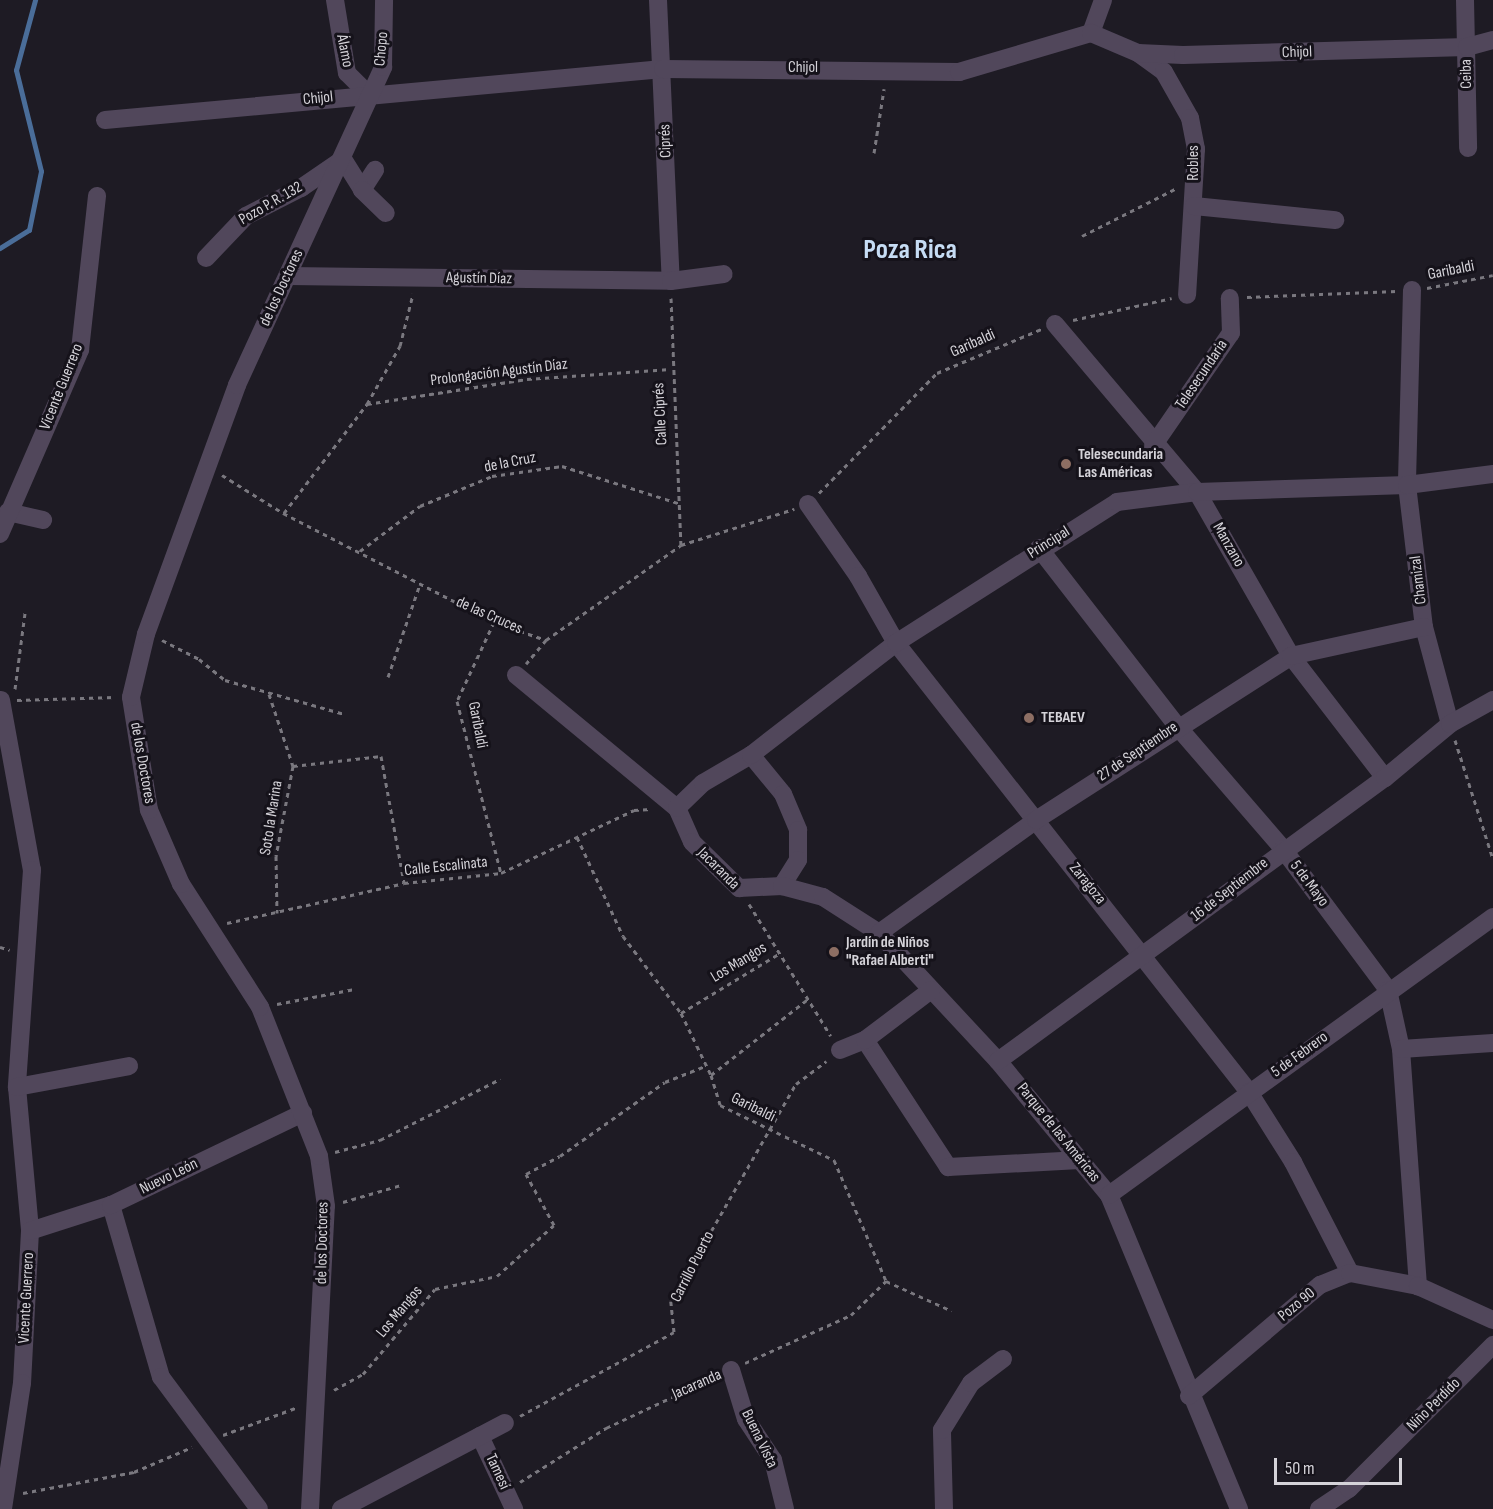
<!DOCTYPE html>
<html>
<head>
<meta charset="utf-8">
<style>
	body { margin:0 }
	#map { position:relative; width:1493px; height:1509px; overflow:hidden; background:#1e1b24; font-family:"Sofia Sans Condensed",sans-serif }
	div>[style] { position:absolute }
	[style*='--x'] { left:calc(var(--x)*1px); top:calc(var(--y)*1px); width:calc(var(--w)*1px); rotate:calc(var(--a)*1deg) }
	.stream>* { height:5px; margin:-2.5px; padding:0 2.5px; transform-origin:2.5px; border-radius:2.5px; background:#4a6d99 }
	.path>* { height:3px; margin-top:-1.5px; transform-origin:0; background:repeating-linear-gradient(90deg,#7a787f 0 4.5px,transparent 0 9px) }
	.minor>* { height:18px; margin:-9px; padding:0 9px; transform-origin:9px; border-radius:9px; background:#51475b }
	.dots>* { width:16px; height:16px; translate:-50% -50%; box-sizing:border-box; border:3px solid #15121a; border-radius:50% }
	span { translate:-50% -50%; white-space:nowrap; text-align:center; line-height:1.15; -webkit-text-stroke:6px #15121a; paint-order:stroke }
	.street-label { font-size:16px; color:#d5d3d9 }
	.poi-label { font-size:16px; color:#d5d3d9; font-weight:700 }
	.left { translate:0 -50%; text-align:left }
	.town-label { font-size:28px; color:#c6dcf4; font-weight:700 }
	.scale { position:absolute; left:1274px; top:1458px; width:128px; height:27px; box-sizing:border-box; border:3px solid #d5d3d9; border-top:0; padding-left:8px; font-size:18px; line-height:21px; white-space:nowrap; color:#d5d3d9; -webkit-text-stroke:4px #15121a; paint-order:stroke }
</style>
</head>
<body>
<div id="map">
	<div class="stream">
		<div style="--x:0;--y:248;--w:34;--a:-32"></div>
		<div style="--x:29;--y:230;--w:60;--a:-78.5"></div>
		<div style="--x:41;--y:171;--w:104;--a:-103.9"></div>
		<div style="--x:16;--y:70;--w:73;--a:-74.8"></div>
	</div>
	<div class="path">
		<div style="--x:874;--y:153;--w:65;--a:-81.1"></div>
		<div style="--x:1082;--y:236;--w:106;--a:-26.8"></div>
		<div style="--x:1427;--y:288;--w:67;--a:-11.1"></div>
		<div style="--x:1247;--y:297;--w:150;--a:-2.3"></div>
		<div style="--x:671;--y:298;--w:247;--a:87.7"></div>
		<div style="--x:1073;--y:320;--w:101;--a:-12.5"></div>
		<div style="--x:367;--y:404;--w:162;--a:-8.9"></div>
		<div style="--x:527;--y:379;--w:144;--a:-4"></div>
		<div style="--x:222;--y:475;--w:72;--a:31.9"></div>
		<div style="--x:283;--y:513;--w:237;--a:27.3"></div>
		<div style="--x:494;--y:622;--w:55;--a:19.1"></div>
		<div style="--x:546;--y:640;--w:31;--a:130"></div>
		<div style="--x:819;--y:493;--w:168;--a:-45.5"></div>
		<div style="--x:937;--y:373;--w:113;--a:-22.9"></div>
		<div style="--x:284;--y:513;--w:137;--a:-52.7"></div>
		<div style="--x:367;--y:404;--w:67;--a:-60.4"></div>
		<div style="--x:400;--y:346;--w:54;--a:-76"></div>
		<div style="--x:360;--y:551;--w:75;--a:-36.9"></div>
		<div style="--x:420;--y:506;--w:78;--a:-22.6"></div>
		<div style="--x:492;--y:476;--w:71;--a:-8.1"></div>
		<div style="--x:562;--y:466;--w:122;--a:17.7"></div>
		<div style="--x:494;--y:622;--w:87;--a:115.1"></div>
		<div style="--x:457;--y:701;--w:178;--a:75.7"></div>
		<div style="--x:162;--y:640;--w:42;--a:27.2"></div>
		<div style="--x:199;--y:659;--w:33;--a:39"></div>
		<div style="--x:225;--y:680;--w:124;--a:15.9"></div>
		<div style="--x:546;--y:640;--w:165;--a:-35.1"></div>
		<div style="--x:681;--y:545;--w:119;--a:-17.7"></div>
		<div style="--x:388;--y:677;--w:98;--a:-71"></div>
		<div style="--x:15;--y:689;--w:77;--a:-82.5"></div>
		<div style="--x:269;--y:694;--w:76;--a:71.6"></div>
		<div style="--x:293;--y:766;--w:92;--a:100.7"></div>
		<div style="--x:276;--y:856;--w:57;--a:89"></div>
		<div style="--x:17;--y:700;--w:98;--a:-1.8"></div>
		<div style="--x:1455;--y:740;--w:125;--a:72.3"></div>
		<div style="--x:293;--y:766;--w:89;--a:-6.5"></div>
		<div style="--x:381;--y:756;--w:129;--a:79.7"></div>
		<div style="--x:577;--y:837;--w:109;--a:65.1"></div>
		<div style="--x:623;--y:936;--w:96;--a:53"></div>
		<div style="--x:681;--y:1013;--w:69;--a:64.2"></div>
		<div style="--x:711;--y:1075;--w:31;--a:73"></div>
		<div style="--x:720;--y:1105;--w:127;--a:25.8"></div>
		<div style="--x:834;--y:1160;--w:132;--a:66.7"></div>
		<div style="--x:886;--y:1281;--w:72;--a:24.4"></div>
		<div style="--x:749;--y:904;--w:155;--a:58.2"></div>
		<div style="--x:227;--y:923;--w:181;--a:-12.7"></div>
		<div style="--x:404;--y:883;--w:98;--a:-5.9"></div>
		<div style="--x:501;--y:873;--w:147;--a:-25.3"></div>
		<div style="--x:634;--y:810;--w:17;--a:-3"></div>
		<div style="--x:0;--y:947;--w:10;--a:17"></div>
		<div style="--x:277;--y:1004;--w:79;--a:-10.9"></div>
		<div style="--x:681;--y:1013;--w:116;--a:-31.2"></div>
		<div style="--x:711;--y:1075;--w:123;--a:-38.1"></div>
		<div style="--x:335;--y:1152;--w:47;--a:-14.9"></div>
		<div style="--x:380;--y:1140;--w:135;--a:-26.9"></div>
		<div style="--x:343;--y:1202;--w:60;--a:-16.3"></div>
		<div style="--x:745;--y:1363;--w:116;--a:-24.4"></div>
		<div style="--x:851;--y:1315;--w:49;--a:-44.2"></div>
		<div style="--x:334;--y:1390;--w:33;--a:-29"></div>
		<div style="--x:363;--y:1374;--w:111;--a:-49.7"></div>
		<div style="--x:435;--y:1289;--w:63;--a:-11.8"></div>
		<div style="--x:497;--y:1276;--w:76;--a:-41.8"></div>
		<div style="--x:554;--y:1225;--w:58;--a:-118.8"></div>
		<div style="--x:526;--y:1174;--w:38;--a:-28"></div>
		<div style="--x:560;--y:1156;--w:128;--a:-35.2"></div>
		<div style="--x:665;--y:1082;--w:43;--a:-21.8"></div>
		<div style="--x:520;--y:1416;--w:175;--a:-28.6"></div>
		<div style="--x:674;--y:1332;--w:31;--a:-96"></div>
		<div style="--x:671;--y:1301;--w:250;--a:-60.1"></div>
		<div style="--x:796;--y:1084;--w:38;--a:-37"></div>
		<div style="--x:223;--y:1435;--w:80;--a:-20.5"></div>
		<div style="--x:520;--y:1482;--w:102;--a:-32.1"></div>
		<div style="--x:606;--y:1428;--w:123;--a:-25.1"></div>
		<div style="--x:23;--y:1493;--w:113;--a:-10.7"></div>
		<div style="--x:134;--y:1472;--w:63;--a:-23.3"></div>
	</div>
	<div class="minor">
		<div style="--x:335;--y:0;--w:74;--a:80.7"></div>
		<div style="--x:347;--y:73;--w:30;--a:45"></div>
		<div style="--x:658;--y:0;--w:281;--a:87.4"></div>
		<div style="--x:1465;--y:0;--w:148;--a:88.8"></div>
		<div style="--x:1091;--y:33;--w:35;--a:-70"></div>
		<div style="--x:1138;--y:53;--w:32;--a:36"></div>
		<div style="--x:1164;--y:72;--w:53;--a:60.5"></div>
		<div style="--x:1190;--y:118;--w:32;--a:79"></div>
		<div style="--x:1196;--y:149;--w:146;--a:93.5"></div>
		<div style="--x:105;--y:120;--w:560;--a:-5.22"></div>
		<div style="--x:663;--y:69;--w:296;--a:0.6"></div>
		<div style="--x:959;--y:72;--w:138;--a:-16.5"></div>
		<div style="--x:1091;--y:33;--w:51;--a:23.1"></div>
		<div style="--x:1138;--y:53;--w:45;--a:2.5"></div>
		<div style="--x:1183;--y:55;--w:284;--a:-1.6"></div>
		<div style="--x:1467;--y:47;--w:27;--a:-15"></div>
		<div style="--x:362;--y:190;--w:24;--a:-57"></div>
		<div style="--x:1194;--y:206;--w:142;--a:5.7"></div>
		<div style="--x:206;--y:258;--w:58;--a:-46.4"></div>
		<div style="--x:246;--y:216;--w:62;--a:-27"></div>
		<div style="--x:301;--y:188;--w:51;--a:-34.6"></div>
		<div style="--x:343;--y:159;--w:36;--a:58"></div>
		<div style="--x:362;--y:190;--w:33;--a:44"></div>
		<div style="--x:288;--y:276;--w:383;--a:0.7"></div>
		<div style="--x:671;--y:281;--w:53;--a:-7.5"></div>
		<div style="--x:1412;--y:290;--w:195;--a:91.5"></div>
		<div style="--x:1407;--y:485;--w:143;--a:83.2"></div>
		<div style="--x:1424;--y:627;--w:100;--a:75"></div>
		<div style="--x:1055;--y:324;--w:220;--a:49.8"></div>
		<div style="--x:1197;--y:492;--w:189;--a:60.2"></div>
		<div style="--x:1291;--y:656;--w:154;--a:52.4"></div>
		<div style="--x:1153;--y:446;--w:137;--a:-55.4"></div>
		<div style="--x:1231;--y:333;--w:35;--a:-92"></div>
		<div style="--x:808;--y:504;--w:88;--a:55.2"></div>
		<div style="--x:858;--y:576;--w:77;--a:60.4"></div>
		<div style="--x:896;--y:643;--w:571;--a:51.83"></div>
		<div style="--x:1249;--y:1092;--w:83;--a:57.8"></div>
		<div style="--x:1293;--y:1162;--w:125;--a:62.8"></div>
		<div style="--x:8;--y:512;--w:36;--a:13"></div>
		<div style="--x:0;--y:534;--w:201;--a:-66.5"></div>
		<div style="--x:80;--y:350;--w:155;--a:-83.7"></div>
		<div style="--x:1039;--y:548;--w:225;--a:52.2"></div>
		<div style="--x:1177;--y:726;--w:162;--a:49.2"></div>
		<div style="--x:1283;--y:849;--w:176;--a:53.3"></div>
		<div style="--x:1388;--y:990;--w:60;--a:77.6"></div>
		<div style="--x:1401;--y:1049;--w:238;--a:85.9"></div>
		<div style="--x:516;--y:675;--w:209;--a:39.6"></div>
		<div style="--x:1;--y:700;--w:173;--a:79.7"></div>
		<div style="--x:32;--y:870;--w:218;--a:94"></div>
		<div style="--x:17;--y:1087;--w:145;--a:84.8"></div>
		<div style="--x:30;--y:1231;--w:152;--a:93"></div>
		<div style="--x:22;--y:1383;--w:127;--a:98.6"></div>
		<div style="--x:751;--y:755;--w:50;--a:50.6"></div>
		<div style="--x:783;--y:794;--w:39;--a:67"></div>
		<div style="--x:798;--y:830;--w:30;--a:90"></div>
		<div style="--x:798;--y:860;--w:31;--a:122"></div>
		<div style="--x:677;--y:808;--w:37;--a:66"></div>
		<div style="--x:692;--y:842;--w:66;--a:44.4"></div>
		<div style="--x:739;--y:888;--w:43;--a:-2.7"></div>
		<div style="--x:782;--y:886;--w:42;--a:15"></div>
		<div style="--x:823;--y:897;--w:67;--a:32.7"></div>
		<div style="--x:879;--y:933;--w:175;--a:47.1"></div>
		<div style="--x:998;--y:1061;--w:174;--a:50.4"></div>
		<div style="--x:1109;--y:1195;--w:340;--a:67.5"></div>
		<div style="--x:677;--y:808;--w:36;--a:-44"></div>
		<div style="--x:703;--y:783;--w:56;--a:-30.3"></div>
		<div style="--x:751;--y:755;--w:183;--a:-37.7"></div>
		<div style="--x:896;--y:643;--w:262;--a:-32.5"></div>
		<div style="--x:1117;--y:502;--w:81;--a:-7.1"></div>
		<div style="--x:1197;--y:492;--w:210;--a:-1.9"></div>
		<div style="--x:1407;--y:485;--w:87;--a:-7.3"></div>
		<div style="--x:879;--y:933;--w:193;--a:-35.7"></div>
		<div style="--x:1036;--y:820;--w:303;--a:-32.7"></div>
		<div style="--x:1291;--y:656;--w:136;--a:-12.3"></div>
		<div style="--x:865;--y:1040;--w:152;--a:56.8"></div>
		<div style="--x:948;--y:1167;--w:132;--a:-3"></div>
		<div style="--x:1401;--y:1049;--w:92;--a:-3.7"></div>
		<div style="--x:840;--y:1050;--w:27;--a:-22"></div>
		<div style="--x:865;--y:1040;--w:83;--a:-37.1"></div>
		<div style="--x:998;--y:1061;--w:479;--a:-36.2"></div>
		<div style="--x:1385;--y:778;--w:85;--a:-39.7"></div>
		<div style="--x:1450;--y:724;--w:49;--a:-29.2"></div>
		<div style="--x:17;--y:1087;--w:114;--a:-10.6"></div>
		<div style="--x:1109;--y:1195;--w:474;--a:-35.9"></div>
		<div style="--x:111;--y:1205;--w:179;--a:73.8"></div>
		<div style="--x:161;--y:1377;--w:164;--a:53.4"></div>
		<div style="--x:30;--y:1231;--w:85;--a:-17.8"></div>
		<div style="--x:111;--y:1205;--w:213;--a:-25.6"></div>
		<div style="--x:731;--y:1370;--w:51;--a:73"></div>
		<div style="--x:746;--y:1419;--w:49;--a:56.6"></div>
		<div style="--x:773;--y:1460;--w:50;--a:76.2"></div>
		<div style="--x:1189;--y:1396;--w:172;--a:-40.3"></div>
		<div style="--x:1320;--y:1285;--w:32;--a:-22"></div>
		<div style="--x:1350;--y:1273;--w:69;--a:10.8"></div>
		<div style="--x:1418;--y:1286;--w:82;--a:24.4"></div>
		<div style="--x:480;--y:1436;--w:81;--a:65"></div>
		<div style="--x:310;--y:1509;--w:303;--a:-87"></div>
		<div style="--x:326;--y:1206;--w:50;--a:-98"></div>
		<div style="--x:319;--y:1156;--w:160;--a:-111.6"></div>
		<div style="--x:260;--y:1007;--w:146;--a:-122.7"></div>
		<div style="--x:181;--y:884;--w:81;--a:-113.4"></div>
		<div style="--x:149;--y:810;--w:114;--a:-99.1"></div>
		<div style="--x:131;--y:697;--w:65;--a:-76.6"></div>
		<div style="--x:146;--y:634;--w:265;--a:-69.9"></div>
		<div style="--x:237;--y:385;--w:350;--a:-65.3"></div>
		<div style="--x:383;--y:67;--w:67;--a:-89.1"></div>
		<div style="--x:341;--y:1509;--w:185;--a:-27.7"></div>
		<div style="--x:944;--y:1509;--w:79;--a:-91.5"></div>
		<div style="--x:942;--y:1430;--w:55;--a:-58.3"></div>
		<div style="--x:971;--y:1383;--w:40;--a:-37"></div>
		<div style="--x:1319;--y:1509;--w:36;--a:-34"></div>
		<div style="--x:1349;--y:1489;--w:204;--a:-45"></div>
	</div>
	<div class="dots">
		<div style="left:1066px;top:464px;background:#8d6e63"></div>
		<div style="left:1029px;top:718px;background:#8d6e63"></div>
		<div style="left:834px;top:952px;background:#8d6e63"></div>
	</div>
	<div class="street-label">
		<span style="left:382px;top:49px;rotate:-85deg">Chopo</span>
		<span style="left:344px;top:51px;rotate:79deg">Álamo</span>
		<span style="left:1297px;top:53px;rotate:-2deg">Chijol</span>
		<span style="left:803px;top:68px">Chijol</span>
		<span style="left:1467px;top:74px;rotate:-91deg">Ceiba</span>
		<span style="left:318px;top:99px;rotate:-6deg">Chijol</span>
		<span style="left:666px;top:141px;rotate:-92deg">Ciprés</span>
		<span style="left:1194px;top:163px;rotate:-90deg">Robles</span>
		<span style="left:271px;top:204px;rotate:-30deg">Pozo P. R. 132</span>
		<span style="left:1451px;top:271px;rotate:-11deg">Garibaldi</span>
		<span style="left:479px;top:279px;rotate:1deg">Agustín Díaz</span>
		<span style="left:282px;top:288px;rotate:-65deg">de los Doctores</span>
		<span style="left:973px;top:344px;rotate:-24deg">Garibaldi</span>
		<span style="left:499px;top:373px;rotate:-7deg">Prolongación Agustín Díaz</span>
		<span style="left:1202px;top:375px;rotate:-56deg">Telesecundaria</span>
		<span style="left:62px;top:387px;rotate:-68deg">Vicente Guerrero</span>
		<span style="left:661px;top:414px;rotate:-93deg">Calle Ciprés</span>
		<span style="left:510px;top:463px;rotate:-11deg">de la Cruz</span>
		<span style="left:1049px;top:543px;rotate:-32deg">Principal</span>
		<span style="left:1228px;top:545px;rotate:60deg">Manzano</span>
		<span style="left:1419px;top:580px;rotate:-97deg">Chamizal</span>
		<span style="left:489px;top:616px;rotate:24deg">de las Cruces</span>
		<span style="left:477px;top:725px;rotate:79deg">Garibaldi</span>
		<span style="left:1138px;top:752px;rotate:-34deg">27 de Septiembre</span>
		<span style="left:142px;top:763px;rotate:80deg">de los Doctores</span>
		<span style="left:272px;top:818px;rotate:-81deg">Soto la Marina</span>
		<span style="left:446px;top:867px;rotate:-6deg">Calle Escalinata</span>
		<span style="left:718px;top:869px;rotate:45deg">Jacaranda</span>
		<span style="left:1087px;top:884px;rotate:51deg">Zaragoza</span>
		<span style="left:1309px;top:884px;rotate:53deg">5 de Mayo</span>
		<span style="left:1230px;top:890px;rotate:-38deg">16 de Septiembre</span>
		<span style="left:739px;top:963px;rotate:-31deg">Los Mangos</span>
		<span style="left:1300px;top:1055px;rotate:-36deg">5 de Febrero</span>
		<span style="left:753px;top:1108px;rotate:26deg">Garibaldi</span>
		<span style="left:1058px;top:1133px;rotate:51deg">Parque de las Américas</span>
		<span style="left:169px;top:1177px;rotate:-26deg">Nuevo León</span>
		<span style="left:323px;top:1243px;rotate:-89deg">de los Doctores</span>
		<span style="left:693px;top:1267px;rotate:-63deg">Carrillo Puerto</span>
		<span style="left:27px;top:1298px;rotate:-87deg">Vicente Guerrero</span>
		<span style="left:1297px;top:1305px;rotate:-40deg">Pozo 90</span>
		<span style="left:400px;top:1312px;rotate:-50deg">Los Mangos</span>
		<span style="left:697px;top:1385px;rotate:-24deg">Jacaranda</span>
		<span style="left:1434px;top:1405px;rotate:-45deg">Niño Perdido</span>
		<span style="left:759px;top:1439px;rotate:64deg">Buena Vista</span>
		<span style="left:497px;top:1472px;rotate:65deg">Tamesí</span>
	</div>
	<div class="poi-label">
		<span class="left" style="left:1078px;top:464px">Telesecundaria<br>Las Américas</span>
		<span class="left" style="left:1041px;top:718px">TEBAEV</span>
		<span class="left" style="left:846px;top:952px">Jardín de Niños<br>"Rafael Alberti"</span>
	</div>
	<div class="town-label">
		<span style="left:910px;top:250px">Poza Rica</span>
	</div>
	<div class="scale">50 m</div>
</div>
</body>
</html>
